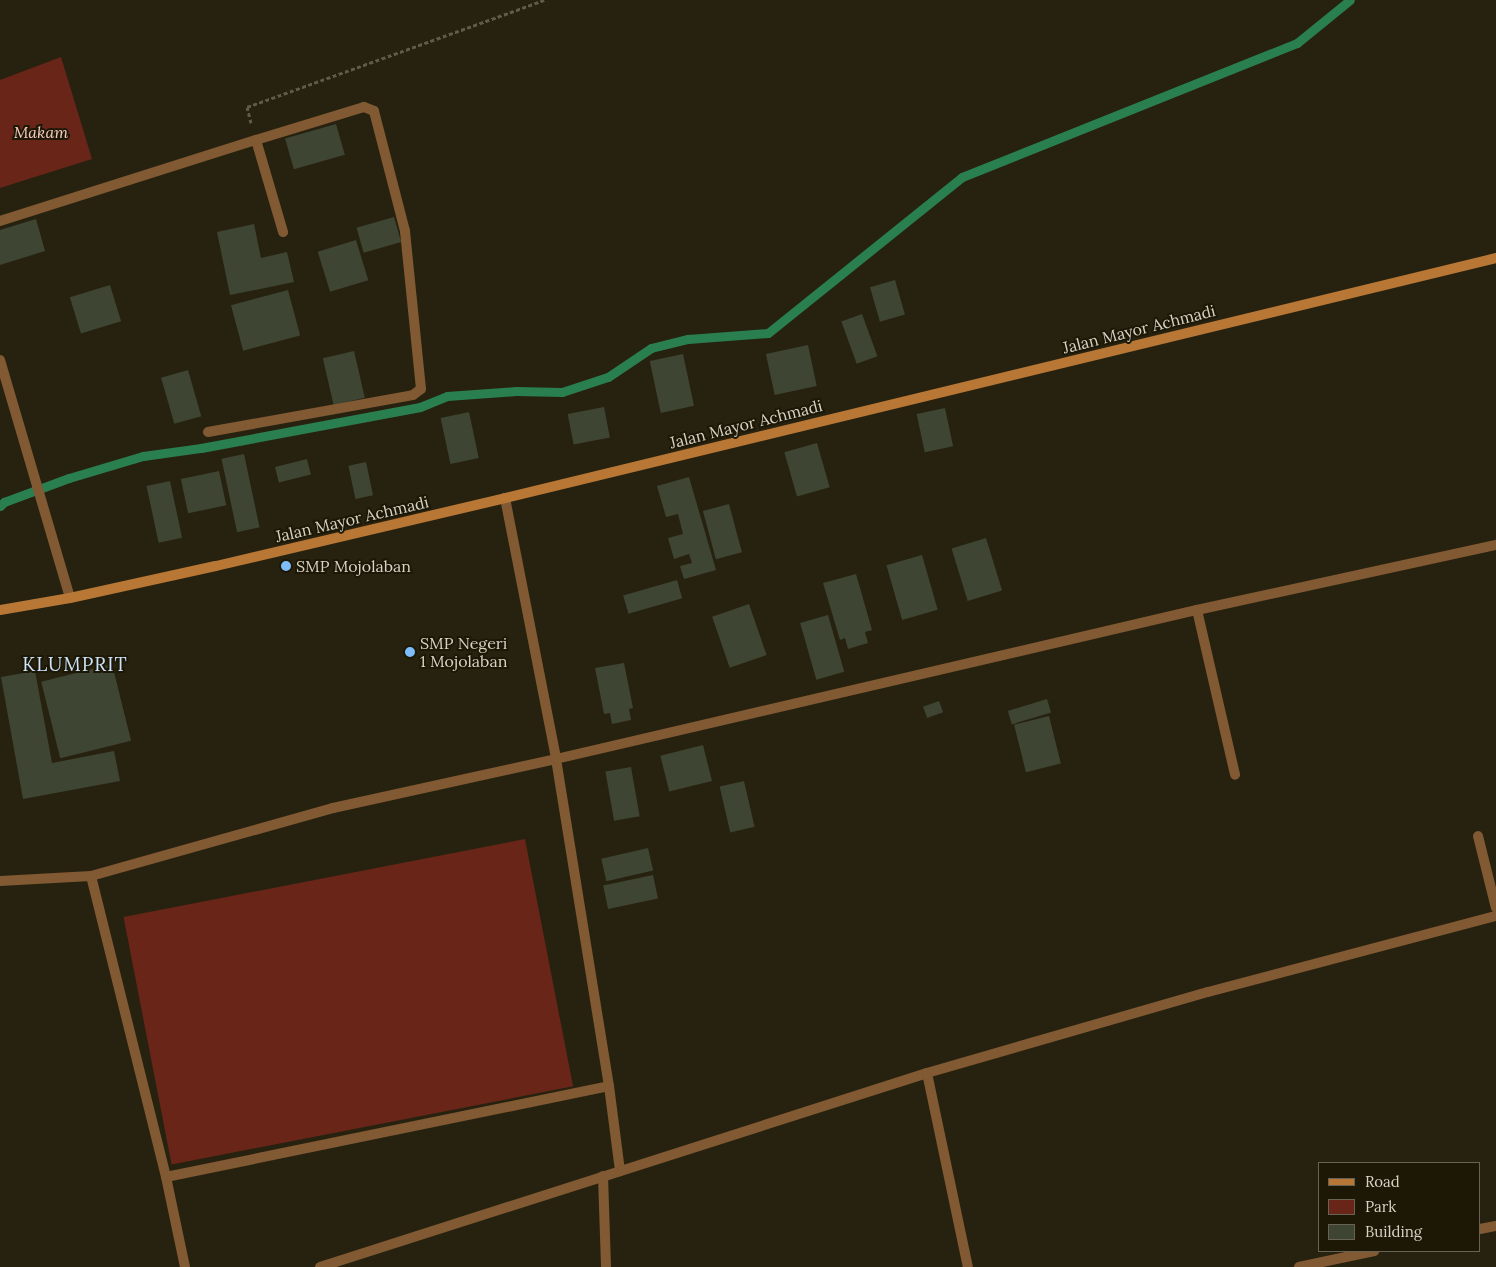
<!DOCTYPE html>
<html>
<head>
<meta charset="utf-8">
<style>
	body { margin:0 }
	#map { position:relative; width:1496px; height:1267px; overflow:hidden; background:#27220f; font-family:Lora,serif }
	div>[style] { position:absolute }
	[style*='--x'] { left:calc(var(--x)*1px); top:calc(var(--y)*1px); width:calc(var(--w)*1px); rotate:calc(var(--a)*1deg) }
	.green>* { inset:0; background:#682518; transform-origin:0 0 }
	.stream>* { height:9px; margin:-4.5px; padding:0 4.5px; transform-origin:4.5px; border-radius:4.5px; background:#2a7f51 }
	.building>* { inset:0; background:#3e4532; transform-origin:0 0 }
	.path>* { height:3px; margin-top:-1.5px; transform-origin:0; background:repeating-linear-gradient(90deg,#5f5b4a 0 4px,transparent 0 6.5px) }
	.lane>* { height:10px; margin:-5px; padding:0 5px; transform-origin:5px; border-radius:5px; background:#815932 }
	.street>* { height:10px; margin:-5px; padding:0 5px; transform-origin:5px; border-radius:5px; background:#815932 }
	.secondary>* { height:10px; margin:-5px; padding:0 5px; transform-origin:5px; border-radius:5px; background:#b87735 }
	.dots>* { width:14px; height:14px; translate:-50% -50%; box-sizing:border-box; border:2px solid #1d1806; border-radius:50% }
	span { translate:-50% -50%; white-space:nowrap; text-align:center; line-height:1.15; -webkit-text-stroke:4px #1d1806; paint-order:stroke }
	.park-label { font-size:16px; color:#f9cac0; font-style:italic }
	.street-label { font-size:16px; color:#d5d2c6 }
	.poi-label { font-size:16px; color:#d5d2c6 }
	.left { translate:0 -50%; text-align:left }
	.quarter-label { font-size:19px; color:#cce3fa; letter-spacing:1px }
	.legend { position:absolute; left:1318px; top:1162px; width:162px; height:90px; box-sizing:border-box; background:#1d1806; border:1px solid #676253; margin:0; padding:6px 9px; list-style:none; font-size:15px; color:#d5d2c6 }
	.legend li { display:flex; align-items:center; gap:10px; height:25px }
	.legend b { width:25px; border:1px solid #676253 }
</style>
</head>
<body>
<div id="map">
	<div class="green">
		<div style="clip-path:polygon(61px 57px,92px 159px,0 188px,0 80px)"></div>
		<div style="left:525px;top:839px;width:252px;height:409px;rotate:79deg"></div>
	</div>
	<div class="stream">
		<div style="--x:0;--y:506;--w:6;--a:-45"></div>
		<div style="--x:4;--y:502;--w:69;--a:-20.3"></div>
		<div style="--x:69;--y:478;--w:77;--a:-16.6"></div>
		<div style="--x:143;--y:456;--w:59;--a:-7.9"></div>
		<div style="--x:201;--y:448;--w:223;--a:-10.6"></div>
		<div style="--x:420;--y:407;--w:29;--a:-22"></div>
		<div style="--x:447;--y:396;--w:69;--a:-4.1"></div>
		<div style="--x:516;--y:391;--w:46;--a:1.2"></div>
		<div style="--x:562;--y:392;--w:48;--a:-18.1"></div>
		<div style="--x:608;--y:377;--w:52;--a:-34"></div>
		<div style="--x:651;--y:348;--w:38;--a:-14"></div>
		<div style="--x:688;--y:339;--w:80;--a:-4.3"></div>
		<div style="--x:768;--y:333;--w:249;--a:-38.8"></div>
		<div style="--x:962;--y:177;--w:361;--a:-21.8"></div>
		<div style="--x:1297;--y:43;--w:68;--a:-39.1"></div>
	</div>
	<div class="building">
		<div style="left:336px;top:124px;width:32px;height:53px;rotate:74deg"></div>
		<div style="left:394px;top:217px;width:26px;height:39px;rotate:74deg"></div>
		<div style="clip-path:polygon(36px 219px,45px 251px,0 265px,0 230px)"></div>
		<div style="clip-path:polygon(254px 224px,261px 258px,287px 252px,294px 282px,230px 295px,217px 232px)"></div>
		<div style="left:356px;top:240px;width:42px;height:40px;rotate:73deg"></div>
		<div style="left:895px;top:280px;width:36px;height:26px;rotate:74deg"></div>
		<div style="left:110px;top:285px;width:38px;height:42px;rotate:73deg"></div>
		<div style="left:288px;top:290px;width:47px;height:59px;rotate:75deg"></div>
		<div style="left:862px;top:314px;width:45px;height:22px;rotate:70deg"></div>
		<div style="left:808px;top:345px;width:42px;height:43px;rotate:78deg"></div>
		<div style="left:354px;top:351px;width:48px;height:32px;rotate:77deg"></div>
		<div style="left:683px;top:354px;width:53px;height:34px;rotate:78deg"></div>
		<div style="left:188px;top:370px;width:48px;height:28px;rotate:74deg"></div>
		<div style="left:604px;top:407px;width:31px;height:37px;rotate:79deg"></div>
		<div style="left:945px;top:408px;width:39px;height:29px;rotate:78deg"></div>
		<div style="left:469px;top:412px;width:47px;height:29px;rotate:78deg"></div>
		<div style="left:817px;top:443px;width:46px;height:34px;rotate:74deg"></div>
		<div style="left:244px;top:454px;width:75px;height:23px;rotate:78deg"></div>
		<div style="left:307px;top:459px;width:16px;height:33px;rotate:76deg"></div>
		<div style="left:366px;top:462px;width:34px;height:18px;rotate:78deg"></div>
		<div style="left:219px;top:471px;width:35px;height:39px;rotate:78deg"></div>
		<div style="clip-path:polygon(689px 477px,716px 570px,684px 579px,680px 566px,692px 563px,689px 554px,674px 559px,668px 538px,683px 534px,678px 514px,666px 517px,657px 486px)"></div>
		<div style="left:170px;top:481px;width:58px;height:24px;rotate:78deg"></div>
		<div style="left:729px;top:504px;width:50px;height:27px;rotate:75deg"></div>
		<div style="left:986px;top:538px;width:55px;height:36px;rotate:73deg"></div>
		<div style="left:922px;top:555px;width:57px;height:37px;rotate:74deg"></div>
		<div style="clip-path:polygon(856px 574px,872px 630px,865px 632px,868px 643px,848px 649px,845px 638px,840px 640px,823px 583px)"></div>
		<div style="left:677px;top:580px;width:19px;height:56px;rotate:74deg"></div>
		<div style="left:749px;top:604px;width:54px;height:39px;rotate:71deg"></div>
		<div style="left:828px;top:615px;width:59px;height:29px;rotate:74deg"></div>
		<div style="clip-path:polygon(624px 663px,633px 708px,629px 709px,631px 720px,612px 724px,610px 713px,604px 714px,595px 668px)"></div>
		<div style="left:112px;top:664px;width:79px;height:73px;rotate:76deg"></div>
		<div style="clip-path:polygon(35px 671px,52px 763px,114px 751px,120px 781px,23px 799px,1px 677px)"></div>
		<div style="left:1047px;top:699px;width:14px;height:41px;rotate:73deg"></div>
		<div style="left:939px;top:701px;width:12px;height:17px;rotate:70deg"></div>
		<div style="left:1049px;top:716px;width:49px;height:36px;rotate:76deg"></div>
		<div style="left:703px;top:745px;width:37px;height:44px;rotate:76deg"></div>
		<div style="left:631px;top:767px;width:50px;height:26px;rotate:80deg"></div>
		<div style="left:744px;top:781px;width:47px;height:25px;rotate:77deg"></div>
		<div style="left:648px;top:848px;width:23px;height:48px;rotate:77deg"></div>
		<div style="left:653px;top:875px;width:24px;height:51px;rotate:78deg"></div>
	</div>
	<div class="path">
		<div style="--x:251;--y:123;--w:16;--a:-104"></div>
		<div style="--x:247;--y:107;--w:316;--a:-19.8"></div>
	</div>
	<div class="lane">
		<div style="--x:91;--y:876;--w:310;--a:76"></div>
		<div style="--x:185;--y:1267;--w:92;--a:-101.9"></div>
		<div style="--x:166;--y:1177;--w:452;--a:-11.6"></div>
	</div>
	<div class="street">
		<div style="--x:0;--y:221;--w:269;--a:-17.6"></div>
		<div style="--x:256;--y:140;--w:96;--a:73.6"></div>
		<div style="--x:0;--y:360;--w:248;--a:73.6"></div>
		<div style="--x:208;--y:432;--w:208;--a:-10.2"></div>
		<div style="--x:413;--y:395;--w:10;--a:-37"></div>
		<div style="--x:421;--y:389;--w:159;--a:-95.8"></div>
		<div style="--x:405;--y:231;--w:124;--a:-104.5"></div>
		<div style="--x:374;--y:111;--w:11;--a:-158"></div>
		<div style="--x:364;--y:107;--w:113;--a:163"></div>
		<div style="--x:505;--y:498;--w:266;--a:78.9"></div>
		<div style="--x:556;--y:759;--w:331;--a:80.8"></div>
		<div style="--x:609;--y:1086;--w:86;--a:82.6"></div>
		<div style="--x:1197;--y:610;--w:169;--a:77"></div>
		<div style="--x:1478;--y:836;--w:74;--a:76"></div>
		<div style="--x:0;--y:881;--w:91;--a:-3.1"></div>
		<div style="--x:91;--y:876;--w:251;--a:-15.7"></div>
		<div style="--x:333;--y:808;--w:228;--a:-12.4"></div>
		<div style="--x:556;--y:759;--w:658;--a:-13.09"></div>
		<div style="--x:1197;--y:610;--w:306;--a:-12.3"></div>
		<div style="--x:927;--y:1073;--w:198;--a:78.1"></div>
		<div style="--x:603;--y:1176;--w:91;--a:88.1"></div>
		<div style="--x:1480;--y:1229;--w:16;--a:-11"></div>
		<div style="--x:320;--y:1267;--w:637;--a:-17.72"></div>
		<div style="--x:927;--y:1073;--w:292;--a:-16.1"></div>
		<div style="--x:1208;--y:992;--w:298;--a:-14.8"></div>
		<div style="--x:1299;--y:1267;--w:77;--a:-12"></div>
	</div>
	<div class="secondary">
		<div style="--x:0;--y:610;--w:71;--a:-9.7"></div>
		<div style="--x:70;--y:598;--w:149;--a:-12.4"></div>
		<div style="--x:216;--y:566;--w:297;--a:-13.2"></div>
		<div style="--x:505;--y:498;--w:1020;--a:-13.61"></div>
	</div>
	<div class="dots">
		<div style="left:286px;top:566px;background:#7ebdf9"></div>
		<div style="left:410px;top:652px;background:#7ebdf9"></div>
	</div>
	<div class="park-label">
		<span style="left:41px;top:132px">Makam</span>
	</div>
	<div class="street-label">
		<span style="left:1139px;top:329px;rotate:-14deg">Jalan Mayor Achmadi</span>
		<span style="left:746px;top:424px;rotate:-14deg">Jalan Mayor Achmadi</span>
		<span style="left:352px;top:519px;rotate:-13deg">Jalan Mayor Achmadi</span>
	</div>
	<div class="poi-label">
		<span class="left" style="left:296px;top:566px">SMP Mojolaban</span>
		<span class="left" style="left:420px;top:652px">SMP Negeri<br>1 Mojolaban</span>
	</div>
	<div class="quarter-label">
		<span style="left:75px;top:665px">KLUMPRIT</span>
	</div>
	<ul class="legend">
	<li><b style="height:6px;background:#b87735"></b>Road</li>
	<li><b style="height:14px;background:#682518"></b>Park</li>
	<li><b style="height:14px;background:#3e4532"></b>Building</li>
	</ul>
</div>
</body>
</html>
